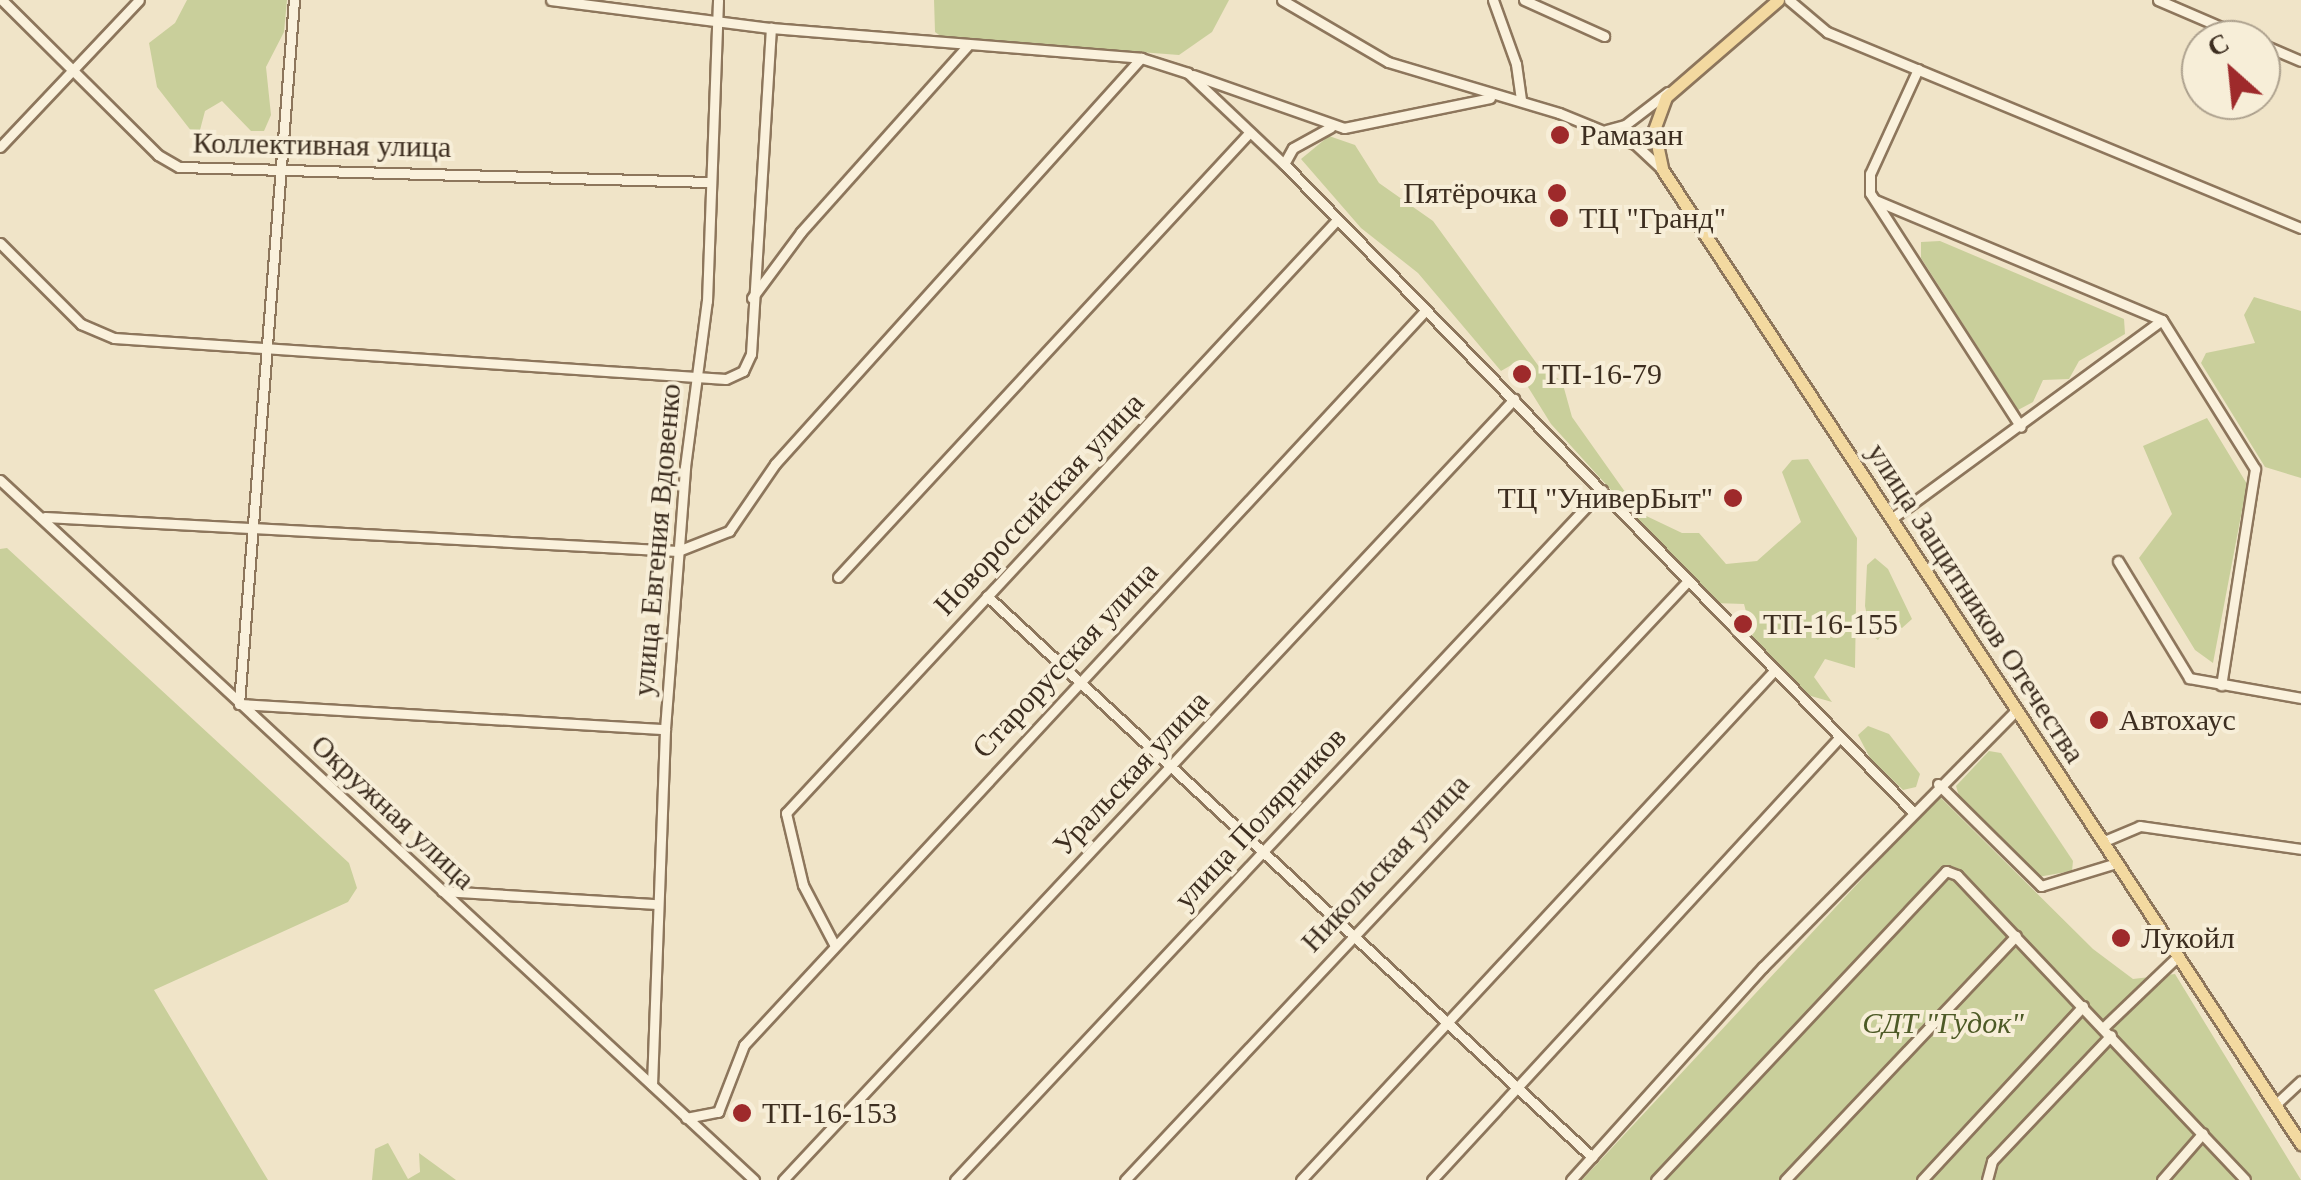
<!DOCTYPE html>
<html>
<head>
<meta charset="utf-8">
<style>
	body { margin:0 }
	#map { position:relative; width:2301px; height:1180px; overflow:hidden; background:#f0e4c8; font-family:"Times New Roman",serif }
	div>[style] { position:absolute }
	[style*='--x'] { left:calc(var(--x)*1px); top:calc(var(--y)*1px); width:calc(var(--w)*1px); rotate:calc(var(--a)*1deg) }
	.green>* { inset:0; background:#c9cf9b }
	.roads { filter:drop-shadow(2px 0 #8d765c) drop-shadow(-2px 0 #8d765c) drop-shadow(0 2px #8d765c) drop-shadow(0 -2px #8d765c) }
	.minor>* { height:9px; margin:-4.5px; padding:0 4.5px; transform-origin:4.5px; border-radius:4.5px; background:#faf1dc }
	.major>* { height:11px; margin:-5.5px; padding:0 5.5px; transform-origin:5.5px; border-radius:5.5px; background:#f3d9a0 }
	.dots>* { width:28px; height:28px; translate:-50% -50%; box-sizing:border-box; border:5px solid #f7eed8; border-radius:50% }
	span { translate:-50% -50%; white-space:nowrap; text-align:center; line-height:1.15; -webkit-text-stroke:8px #f7eed8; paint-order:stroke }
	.poi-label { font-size:30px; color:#3d2e20 }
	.left { translate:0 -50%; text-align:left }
	.right { translate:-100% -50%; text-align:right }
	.street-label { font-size:30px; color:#3d2e20 }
	.park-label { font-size:30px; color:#4d5a26; font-style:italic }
	.north { position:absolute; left:2181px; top:20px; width:100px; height:100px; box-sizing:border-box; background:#f7eed8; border:2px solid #ada18e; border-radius:50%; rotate:333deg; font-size:28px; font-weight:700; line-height:40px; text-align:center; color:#3d2e20 }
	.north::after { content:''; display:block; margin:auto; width:35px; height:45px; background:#9e2a2b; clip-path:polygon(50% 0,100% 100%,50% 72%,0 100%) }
</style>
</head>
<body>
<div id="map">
	<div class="green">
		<div style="clip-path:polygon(187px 0,287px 0,284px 32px,266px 67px,271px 115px,264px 131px,251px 131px,222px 101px,205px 111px,200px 130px,192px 132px,157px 87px,149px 43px,175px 23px)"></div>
		<div style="clip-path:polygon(934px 0,1229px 0,1212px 32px,1179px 55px,942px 37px,935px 32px)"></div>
		<div style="clip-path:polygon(1329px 136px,1355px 145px,1379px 183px,1433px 221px,1540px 368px,1562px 381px,1572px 417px,1640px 513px,1682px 533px,1699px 533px,1726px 564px,1757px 561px,1801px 522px,1782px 472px,1792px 460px,1808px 459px,1857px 538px,1855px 668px,1825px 659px,1814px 677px,1832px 702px,1804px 694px,1754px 642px,1744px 604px,1714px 603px,1551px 424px,1528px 387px,1531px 368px,1520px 360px,1501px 371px,1418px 273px,1361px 228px,1301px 159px)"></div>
		<div style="clip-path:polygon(1940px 241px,2124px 319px,2125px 334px,2079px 361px,2069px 379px,2043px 380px,2033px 402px,2018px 410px,1921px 258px,1921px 242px)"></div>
		<div style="clip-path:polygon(2254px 297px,2301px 311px,2301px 478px,2265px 467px,2201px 363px,2206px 353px,2255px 343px,2244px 315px)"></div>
		<div style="clip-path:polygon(2207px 418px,2247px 484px,2213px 663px,2195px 650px,2139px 558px,2172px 514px,2143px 446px)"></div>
		<div style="clip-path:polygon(7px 548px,349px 863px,357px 888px,348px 902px,154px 990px,268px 1180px,0 1180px,0 549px)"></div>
		<div style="clip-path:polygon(1875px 558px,1888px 569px,1912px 619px,1902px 628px,1891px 621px,1878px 640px,1871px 635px,1865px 606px,1867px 565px)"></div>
		<div style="clip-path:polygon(1868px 726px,1889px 734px,1920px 774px,1916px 787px,1903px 790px,1870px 758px,1858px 735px)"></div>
		<div style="clip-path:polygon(1989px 751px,2001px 753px,2073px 861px,2072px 871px,2038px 877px,1959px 796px,1956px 786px)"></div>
		<div style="clip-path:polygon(1939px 796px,2093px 949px,2133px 979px,2175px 974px,2301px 1180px,1582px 1180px)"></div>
		<div style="clip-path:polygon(388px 1143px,408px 1179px,420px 1172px,419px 1153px,456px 1180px,372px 1180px,375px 1149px)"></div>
	</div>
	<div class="roads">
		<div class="minor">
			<div style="--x:2;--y:0;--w:220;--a:44.8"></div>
			<div style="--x:158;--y:155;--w:24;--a:30"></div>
			<div style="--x:179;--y:167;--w:529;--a:1.62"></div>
			<div style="--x:294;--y:0;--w:706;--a:94.47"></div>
			<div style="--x:239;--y:704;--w:427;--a:3.4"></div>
			<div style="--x:551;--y:0;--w:222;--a:7.3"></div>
			<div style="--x:771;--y:28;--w:371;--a:4.6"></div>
			<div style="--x:1141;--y:58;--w:49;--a:17.7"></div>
			<div style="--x:1188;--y:73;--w:132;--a:43.5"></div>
			<div style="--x:1284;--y:164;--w:902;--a:45.85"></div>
			<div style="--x:1282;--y:0;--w:123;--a:30.3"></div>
			<div style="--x:1388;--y:62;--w:178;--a:16.6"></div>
			<div style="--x:1559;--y:113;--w:82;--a:22.2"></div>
			<div style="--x:1635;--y:144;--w:34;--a:43"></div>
			<div style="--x:1493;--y:0;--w:68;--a:70.2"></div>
			<div style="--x:1516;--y:64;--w:37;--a:82"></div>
			<div style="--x:1524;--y:0;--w:88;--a:24.2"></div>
			<div style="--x:1789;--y:0;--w:50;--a:40.1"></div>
			<div style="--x:1827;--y:32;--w:513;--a:22.47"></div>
			<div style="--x:2158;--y:0;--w:101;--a:23.3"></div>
			<div style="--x:2261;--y:44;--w:43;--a:23"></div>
			<div style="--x:1918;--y:69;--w:115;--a:114.6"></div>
			<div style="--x:1870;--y:174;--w:19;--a:90"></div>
			<div style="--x:1870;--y:193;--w:278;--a:57.2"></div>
			<div style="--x:1193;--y:75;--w:160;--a:19.3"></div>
			<div style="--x:1344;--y:128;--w:149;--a:-11.6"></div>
			<div style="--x:1606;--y:130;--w:20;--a:-15"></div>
			<div style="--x:1625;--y:125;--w:54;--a:-37.5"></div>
			<div style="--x:0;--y:147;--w:202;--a:-46.6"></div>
			<div style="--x:1284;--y:164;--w:18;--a:-61"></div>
			<div style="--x:1293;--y:148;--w:43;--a:-28.9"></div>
			<div style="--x:1875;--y:200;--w:311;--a:22.7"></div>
			<div style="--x:2162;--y:320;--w:176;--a:58"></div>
			<div style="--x:2255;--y:469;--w:219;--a:98.9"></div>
			<div style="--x:0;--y:243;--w:115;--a:45"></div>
			<div style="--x:81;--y:324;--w:36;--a:23"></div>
			<div style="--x:114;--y:338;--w:613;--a:3.83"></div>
			<div style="--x:726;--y:379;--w:19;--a:-25"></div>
			<div style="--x:743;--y:371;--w:19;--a:-65"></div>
			<div style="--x:751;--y:354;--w:327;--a:-86.5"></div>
			<div style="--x:752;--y:298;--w:82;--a:-53.4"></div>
			<div style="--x:801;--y:232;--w:251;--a:-48.2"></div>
			<div style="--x:0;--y:480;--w:1029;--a:42.87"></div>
			<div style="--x:45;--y:517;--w:634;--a:3.07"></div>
			<div style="--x:678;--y:551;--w:55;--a:-21.4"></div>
			<div style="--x:729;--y:531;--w:81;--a:-55.5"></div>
			<div style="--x:775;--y:464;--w:547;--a:-47.97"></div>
			<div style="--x:1891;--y:519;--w:336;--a:-36.3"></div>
			<div style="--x:2118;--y:561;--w:137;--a:58.7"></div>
			<div style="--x:2189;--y:678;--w:114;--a:10.1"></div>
			<div style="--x:838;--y:577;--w:606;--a:-47.21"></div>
			<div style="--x:987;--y:596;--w:825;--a:42.84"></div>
			<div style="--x:1938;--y:784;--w:145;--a:44.7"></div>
			<div style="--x:2041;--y:886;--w:78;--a:-17"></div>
			<div style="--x:2102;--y:842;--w:41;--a:-22.8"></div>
			<div style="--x:2140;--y:826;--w:163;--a:8.1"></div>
			<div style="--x:442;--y:891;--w:215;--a:3.5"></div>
			<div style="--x:835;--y:946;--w:69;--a:-117.7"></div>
			<div style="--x:803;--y:885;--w:74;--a:-103.3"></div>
			<div style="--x:786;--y:813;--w:808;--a:-47.11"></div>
			<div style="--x:2104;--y:1027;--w:101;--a:-43.8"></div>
			<div style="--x:652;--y:1085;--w:356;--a:-87.9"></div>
			<div style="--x:665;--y:729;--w:263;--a:-85.6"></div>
			<div style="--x:685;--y:467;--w:167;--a:-82.5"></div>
			<div style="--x:707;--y:301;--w:301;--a:-87.9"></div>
			<div style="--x:2275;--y:1105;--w:35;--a:-43"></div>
			<div style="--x:686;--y:1118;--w:33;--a:-11"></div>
			<div style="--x:718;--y:1112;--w:72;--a:-68.8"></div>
			<div style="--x:744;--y:1045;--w:1001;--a:-47.15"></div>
			<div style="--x:783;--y:1180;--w:1070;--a:-46.89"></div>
			<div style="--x:955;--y:1180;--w:946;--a:-46.84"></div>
			<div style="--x:1125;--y:1180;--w:818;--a:-46.78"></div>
			<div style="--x:1301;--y:1180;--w:692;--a:-47.11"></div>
			<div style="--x:1432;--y:1180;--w:601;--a:-47.36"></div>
			<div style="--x:1571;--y:1180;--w:287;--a:-48"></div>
			<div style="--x:1763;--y:967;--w:361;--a:-45.4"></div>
			<div style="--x:1656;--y:1180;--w:424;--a:-46.8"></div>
			<div style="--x:1946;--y:871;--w:12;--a:20"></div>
			<div style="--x:1957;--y:875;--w:419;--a:46.6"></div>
			<div style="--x:1785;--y:1180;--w:336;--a:-46.6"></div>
			<div style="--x:1922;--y:1180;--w:237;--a:-47.2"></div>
			<div style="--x:1987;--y:1180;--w:20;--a:-75"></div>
			<div style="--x:1992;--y:1161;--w:173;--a:-46.6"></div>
			<div style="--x:2162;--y:1180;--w:62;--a:-48.9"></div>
		</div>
		<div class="major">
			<div style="--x:1778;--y:0;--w:148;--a:139.1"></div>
			<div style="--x:1666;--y:97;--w:35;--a:110"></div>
			<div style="--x:1654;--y:130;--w:40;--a:78"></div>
			<div style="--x:1662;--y:169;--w:1166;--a:56.76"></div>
		</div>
	</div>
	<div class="dots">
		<div style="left:1560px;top:135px;background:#9e2a2b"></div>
		<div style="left:1557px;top:193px;background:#9e2a2b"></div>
		<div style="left:1559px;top:218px;background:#9e2a2b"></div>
		<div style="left:1522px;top:374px;background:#9e2a2b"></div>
		<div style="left:1733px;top:498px;background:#9e2a2b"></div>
		<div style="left:1743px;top:624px;background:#9e2a2b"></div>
		<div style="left:2099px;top:720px;background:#9e2a2b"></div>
		<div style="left:2121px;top:938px;background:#9e2a2b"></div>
		<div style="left:742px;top:1113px;background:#9e2a2b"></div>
	</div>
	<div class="poi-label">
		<span class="left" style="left:1580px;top:135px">Рамазан</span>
		<span class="right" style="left:1537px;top:193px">Пятёрочка</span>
		<span class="left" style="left:1579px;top:218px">ТЦ "Гранд"</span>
		<span class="left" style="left:1542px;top:374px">ТП-16-79</span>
		<span class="right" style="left:1713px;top:498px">ТЦ "УниверБыт"</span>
		<span class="left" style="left:1763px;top:624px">ТП-16-155</span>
		<span class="left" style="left:2119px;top:720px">Автохаус</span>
		<span class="left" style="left:2141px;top:938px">Лукойл</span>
		<span class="left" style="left:762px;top:1113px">ТП-16-153</span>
	</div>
	<div class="street-label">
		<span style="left:322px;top:145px;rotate:1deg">Коллективная улица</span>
		<span style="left:1039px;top:504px;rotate:-47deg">Новороссийская улица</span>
		<span style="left:657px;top:540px;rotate:-85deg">улица Евгения Вдовенко</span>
		<span style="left:1976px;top:603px;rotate:57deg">улица Защитников Отечества</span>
		<span style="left:1065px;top:660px;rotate:-47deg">Старорусская улица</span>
		<span style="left:1131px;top:773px;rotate:-47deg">Уральская улица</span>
		<span style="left:393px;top:812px;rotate:43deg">Окружная улица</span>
		<span style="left:1260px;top:818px;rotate:-47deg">улица Полярников</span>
		<span style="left:1385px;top:863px;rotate:-47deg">Никольская улица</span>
	</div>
	<div class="park-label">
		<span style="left:1943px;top:1023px">СДТ "Гудок"</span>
	</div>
	<div class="north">С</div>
</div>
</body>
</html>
